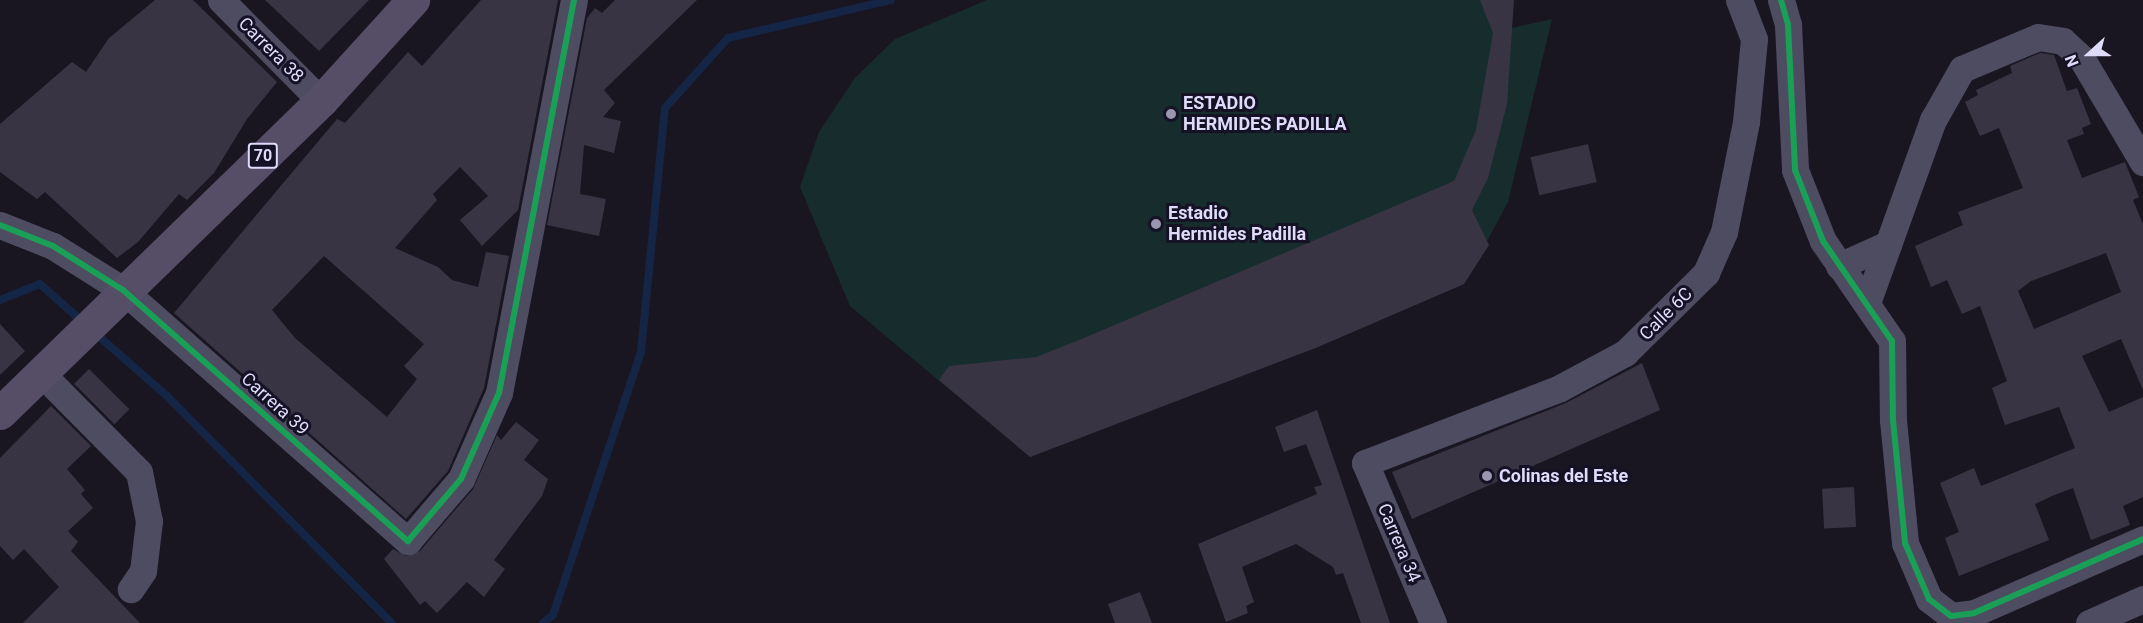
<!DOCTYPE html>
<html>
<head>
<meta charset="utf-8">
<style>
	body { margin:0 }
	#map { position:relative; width:2143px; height:623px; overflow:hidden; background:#191622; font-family:Roboto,sans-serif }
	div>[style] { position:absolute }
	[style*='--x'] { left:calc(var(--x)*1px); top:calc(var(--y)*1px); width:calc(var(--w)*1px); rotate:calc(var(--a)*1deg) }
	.green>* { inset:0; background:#162c2d }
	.stream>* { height:8px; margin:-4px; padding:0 4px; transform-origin:4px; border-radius:4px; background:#142545 }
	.building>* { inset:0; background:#383443; transform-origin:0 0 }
	.street>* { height:27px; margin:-13.5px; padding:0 13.5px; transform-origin:13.5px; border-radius:13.5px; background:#4e4c61 }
	.primary>* { height:33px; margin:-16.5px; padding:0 16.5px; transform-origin:16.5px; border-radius:16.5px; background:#564d66 }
	.cycleway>* { height:6px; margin:-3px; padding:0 3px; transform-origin:3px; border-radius:3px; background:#1a9f57 }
	.dots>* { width:16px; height:16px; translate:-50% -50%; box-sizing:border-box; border:3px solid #161226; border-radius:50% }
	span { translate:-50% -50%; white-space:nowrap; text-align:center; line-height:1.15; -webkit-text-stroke:6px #161226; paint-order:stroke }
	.shield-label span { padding:2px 4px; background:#161226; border:2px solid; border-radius:4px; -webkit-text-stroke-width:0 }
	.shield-label { font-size:16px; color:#dfdbfb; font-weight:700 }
	.street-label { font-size:18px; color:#dfdbfb }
	.poi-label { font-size:18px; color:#dfdbfb; font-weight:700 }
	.left { translate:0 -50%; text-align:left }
	.north { position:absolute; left:2059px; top:24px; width:60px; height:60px; -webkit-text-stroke:4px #161226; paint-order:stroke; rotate:249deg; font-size:16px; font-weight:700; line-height:24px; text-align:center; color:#dfdbfb }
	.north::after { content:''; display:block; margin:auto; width:21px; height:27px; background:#dfdbfb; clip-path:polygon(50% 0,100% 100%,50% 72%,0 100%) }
</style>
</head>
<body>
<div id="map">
	<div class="green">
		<div style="clip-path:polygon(987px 0,1500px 0,1512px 28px,1552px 19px,1508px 202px,1464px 284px,1318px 347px,1030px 457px,850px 306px,800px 187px,819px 132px,855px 78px,895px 39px)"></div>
	</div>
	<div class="stream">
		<div style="--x:0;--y:300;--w:43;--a:-21.8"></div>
		<div style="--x:40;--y:284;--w:59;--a:41.6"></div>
		<div style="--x:95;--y:333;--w:96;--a:41.2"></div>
		<div style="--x:167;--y:396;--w:320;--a:45.3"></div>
		<div style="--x:543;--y:623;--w:13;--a:-39"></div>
		<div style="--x:553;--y:615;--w:277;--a:-71.5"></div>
		<div style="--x:641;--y:352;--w:245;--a:-84.4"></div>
		<div style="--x:665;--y:108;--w:94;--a:-48"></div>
		<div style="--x:728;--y:38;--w:167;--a:-13.1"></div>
	</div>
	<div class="building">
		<div style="clip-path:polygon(155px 0,193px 0,277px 82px,247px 119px,214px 173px,187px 200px,179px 194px,138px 242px,117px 258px,45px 192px,37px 199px,0 172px,0 124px,72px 62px,86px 72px,109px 38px)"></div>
		<div style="clip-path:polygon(265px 0,369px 0,319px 51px)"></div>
		<div style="clip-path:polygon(evenodd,481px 0,558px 0,518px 210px,482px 246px,460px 220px,488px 196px,460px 167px,433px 194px,437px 200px,395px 248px,438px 267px,452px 280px,478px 287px,486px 252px,509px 256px,484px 388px,448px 471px,406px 519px,174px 313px,337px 119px,345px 123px,408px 52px,422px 66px,481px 0,324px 256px,424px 344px,404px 366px,417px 379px,387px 417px,295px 338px,272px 310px,324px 256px)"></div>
		<div style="clip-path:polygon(615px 0,697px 0,604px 90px,615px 103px,603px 117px,621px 121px,614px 153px,584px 145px,580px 194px,606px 199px,599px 236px,547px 225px,587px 18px,595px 8px,602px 13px)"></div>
		<div style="clip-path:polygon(1480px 0,1514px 0,1507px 104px,1488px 178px,1472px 210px,1489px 245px,1464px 284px,1318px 347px,1030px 457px,939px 380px,949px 366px,1036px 357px,1084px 338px,1454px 181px,1476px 130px,1493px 33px)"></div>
		<div style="clip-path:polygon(evenodd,2040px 53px,2054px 55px,2067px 91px,2077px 88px,2091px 124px,2082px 128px,2084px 134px,2067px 140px,2082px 178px,2125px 162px,2139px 197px,2133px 200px,2143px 224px,2143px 390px,2121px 339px,2082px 356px,2109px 412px,2143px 397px,2143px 497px,2123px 506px,2130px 525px,2091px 540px,2073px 488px,2052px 496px,2035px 504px,2049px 540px,1959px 576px,1945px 538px,1959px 532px,1940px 483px,1974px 468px,1981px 486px,2075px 448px,2059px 407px,2005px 425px,1992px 388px,2007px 381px,1980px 306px,1962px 314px,1947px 280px,1931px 287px,1915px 246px,1963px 225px,1958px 212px,2023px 188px,1999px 128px,1980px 136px,1965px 102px,1978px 95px,1976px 90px,2012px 73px,2010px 66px,2040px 53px,2106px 253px,2121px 292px,2034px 329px,2018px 291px,2031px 281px,2106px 253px)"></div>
		<div style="left:1588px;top:144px;width:39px;height:59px;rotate:77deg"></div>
		<div style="clip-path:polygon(0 324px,25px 351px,0 375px)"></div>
		<div style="clip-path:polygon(1642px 363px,1660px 410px,1412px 519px,1392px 472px,1566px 403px)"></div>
		<div style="left:89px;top:369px;width:57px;height:21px;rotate:45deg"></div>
		<div style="clip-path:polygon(51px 406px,91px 446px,67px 469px,85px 490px,81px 494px,93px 508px,68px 531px,78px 542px,71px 551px,140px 623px,23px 623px,59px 587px,24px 549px,13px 560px,0 546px,0 458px)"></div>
		<div style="clip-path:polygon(1317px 410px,1390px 623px,1361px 623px,1343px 573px,1336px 575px,1333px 567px,1296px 544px,1242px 567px,1254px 602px,1246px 606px,1248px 613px,1226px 622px,1198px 544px,1317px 494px,1314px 487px,1322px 485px,1306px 444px,1284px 452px,1275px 427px)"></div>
		<div style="clip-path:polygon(516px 422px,539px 440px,524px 460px,548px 479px,542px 496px,494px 560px,505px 569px,484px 597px,467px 582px,437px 613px,425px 601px,420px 605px,384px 559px,393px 549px,406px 556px,420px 551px,473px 489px,497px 435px,501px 440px)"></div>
		<div style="left:1854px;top:487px;width:40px;height:32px;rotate:87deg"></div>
		<div style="clip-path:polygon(1140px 592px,1152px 623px,1115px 623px,1108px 604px)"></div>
	</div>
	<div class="street">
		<div style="--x:221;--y:0;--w:142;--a:45.3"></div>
		<div style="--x:1781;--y:0;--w:26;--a:74"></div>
		<div style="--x:1788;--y:25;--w:145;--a:87.2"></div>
		<div style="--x:1795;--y:170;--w:76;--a:68.5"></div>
		<div style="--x:1823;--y:241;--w:121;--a:55.4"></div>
		<div style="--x:1892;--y:341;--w:79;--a:89.3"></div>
		<div style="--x:1893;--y:420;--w:124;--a:84.4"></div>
		<div style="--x:1905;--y:543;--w:61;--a:66.8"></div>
		<div style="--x:1929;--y:599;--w:28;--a:38"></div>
		<div style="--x:1951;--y:616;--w:23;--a:-7"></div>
		<div style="--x:1974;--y:613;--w:184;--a:-23.6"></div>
		<div style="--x:0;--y:225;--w:57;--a:21.6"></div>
		<div style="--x:53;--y:246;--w:83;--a:32.2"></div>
		<div style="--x:123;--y:290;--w:380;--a:41.4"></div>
		<div style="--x:408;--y:541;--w:82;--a:-49.5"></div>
		<div style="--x:461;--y:479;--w:94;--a:-66.2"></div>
		<div style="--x:499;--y:393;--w:400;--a:-79.2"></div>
		<div style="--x:1839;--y:266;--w:54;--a:-24.2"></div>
		<div style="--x:1867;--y:303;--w:195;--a:-70.2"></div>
		<div style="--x:1933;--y:120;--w:59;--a:-60.4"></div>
		<div style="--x:1962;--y:69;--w:82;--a:-22.8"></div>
		<div style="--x:2038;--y:37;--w:25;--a:9"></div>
		<div style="--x:2063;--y:41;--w:26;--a:43"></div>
		<div style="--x:2082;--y:59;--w:120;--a:59.4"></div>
		<div style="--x:41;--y:373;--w:139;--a:45.3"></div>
		<div style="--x:139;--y:472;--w:50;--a:78.5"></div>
		<div style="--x:149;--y:521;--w:50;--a:96.8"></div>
		<div style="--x:143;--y:571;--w:22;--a:124"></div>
		<div style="--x:1433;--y:623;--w:174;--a:-113"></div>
		<div style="--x:1365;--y:463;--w:209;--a:-21"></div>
		<div style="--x:1560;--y:388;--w:74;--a:-28.3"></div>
		<div style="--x:1625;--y:353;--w:114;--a:-44.6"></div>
		<div style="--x:1706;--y:273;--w:45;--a:-66.3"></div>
		<div style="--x:1724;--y:232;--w:112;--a:-78.7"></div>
		<div style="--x:1746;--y:122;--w:83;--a:-84.5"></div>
		<div style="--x:1754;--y:39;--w:42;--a:-111"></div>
		<div style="--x:2089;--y:623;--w:59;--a:-24"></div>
	</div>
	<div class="primary">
		<div style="--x:0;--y:413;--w:448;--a:-44.2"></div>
		<div style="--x:321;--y:101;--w:137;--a:-47.7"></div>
	</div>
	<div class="cycleway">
		<div style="--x:1781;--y:0;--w:26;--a:74"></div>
		<div style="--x:1788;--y:25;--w:145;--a:87.2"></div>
		<div style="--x:1795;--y:170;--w:76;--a:68.5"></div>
		<div style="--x:1823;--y:241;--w:121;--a:55.4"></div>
		<div style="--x:1892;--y:341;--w:79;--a:89.3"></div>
		<div style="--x:1893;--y:420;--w:124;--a:84.4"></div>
		<div style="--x:1905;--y:543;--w:61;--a:66.8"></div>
		<div style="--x:1929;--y:599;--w:28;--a:38"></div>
		<div style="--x:1951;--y:616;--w:23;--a:-7"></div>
		<div style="--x:1974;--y:613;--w:184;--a:-23.6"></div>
		<div style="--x:0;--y:225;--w:57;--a:21.6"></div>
		<div style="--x:53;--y:246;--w:83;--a:32.2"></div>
		<div style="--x:123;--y:290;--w:380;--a:41.4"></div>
		<div style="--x:408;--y:541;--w:82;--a:-49.5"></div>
		<div style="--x:461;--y:479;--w:94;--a:-66.2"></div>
		<div style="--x:499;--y:393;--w:400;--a:-79.2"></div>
	</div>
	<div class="dots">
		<div style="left:1171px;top:114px;background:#9a96af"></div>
		<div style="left:1156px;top:224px;background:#9a96af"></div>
		<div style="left:1487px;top:476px;background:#9a96af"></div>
	</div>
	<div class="shield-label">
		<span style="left:263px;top:156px">70</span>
	</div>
	<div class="street-label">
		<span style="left:271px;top:50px;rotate:45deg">Carrera 38</span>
		<span style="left:1666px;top:314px;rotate:-45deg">Calle 6C</span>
		<span style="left:275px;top:404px;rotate:42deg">Carrera 39</span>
		<span style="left:1399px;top:543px;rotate:67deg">Carrera 34</span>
	</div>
	<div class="poi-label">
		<span class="left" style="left:1183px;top:114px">ESTADIO<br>HERMIDES PADILLA</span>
		<span class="left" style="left:1168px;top:224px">Estadio<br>Hermides Padilla</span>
		<span class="left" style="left:1499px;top:476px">Colinas del Este</span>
	</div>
	<div class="north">N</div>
</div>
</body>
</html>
